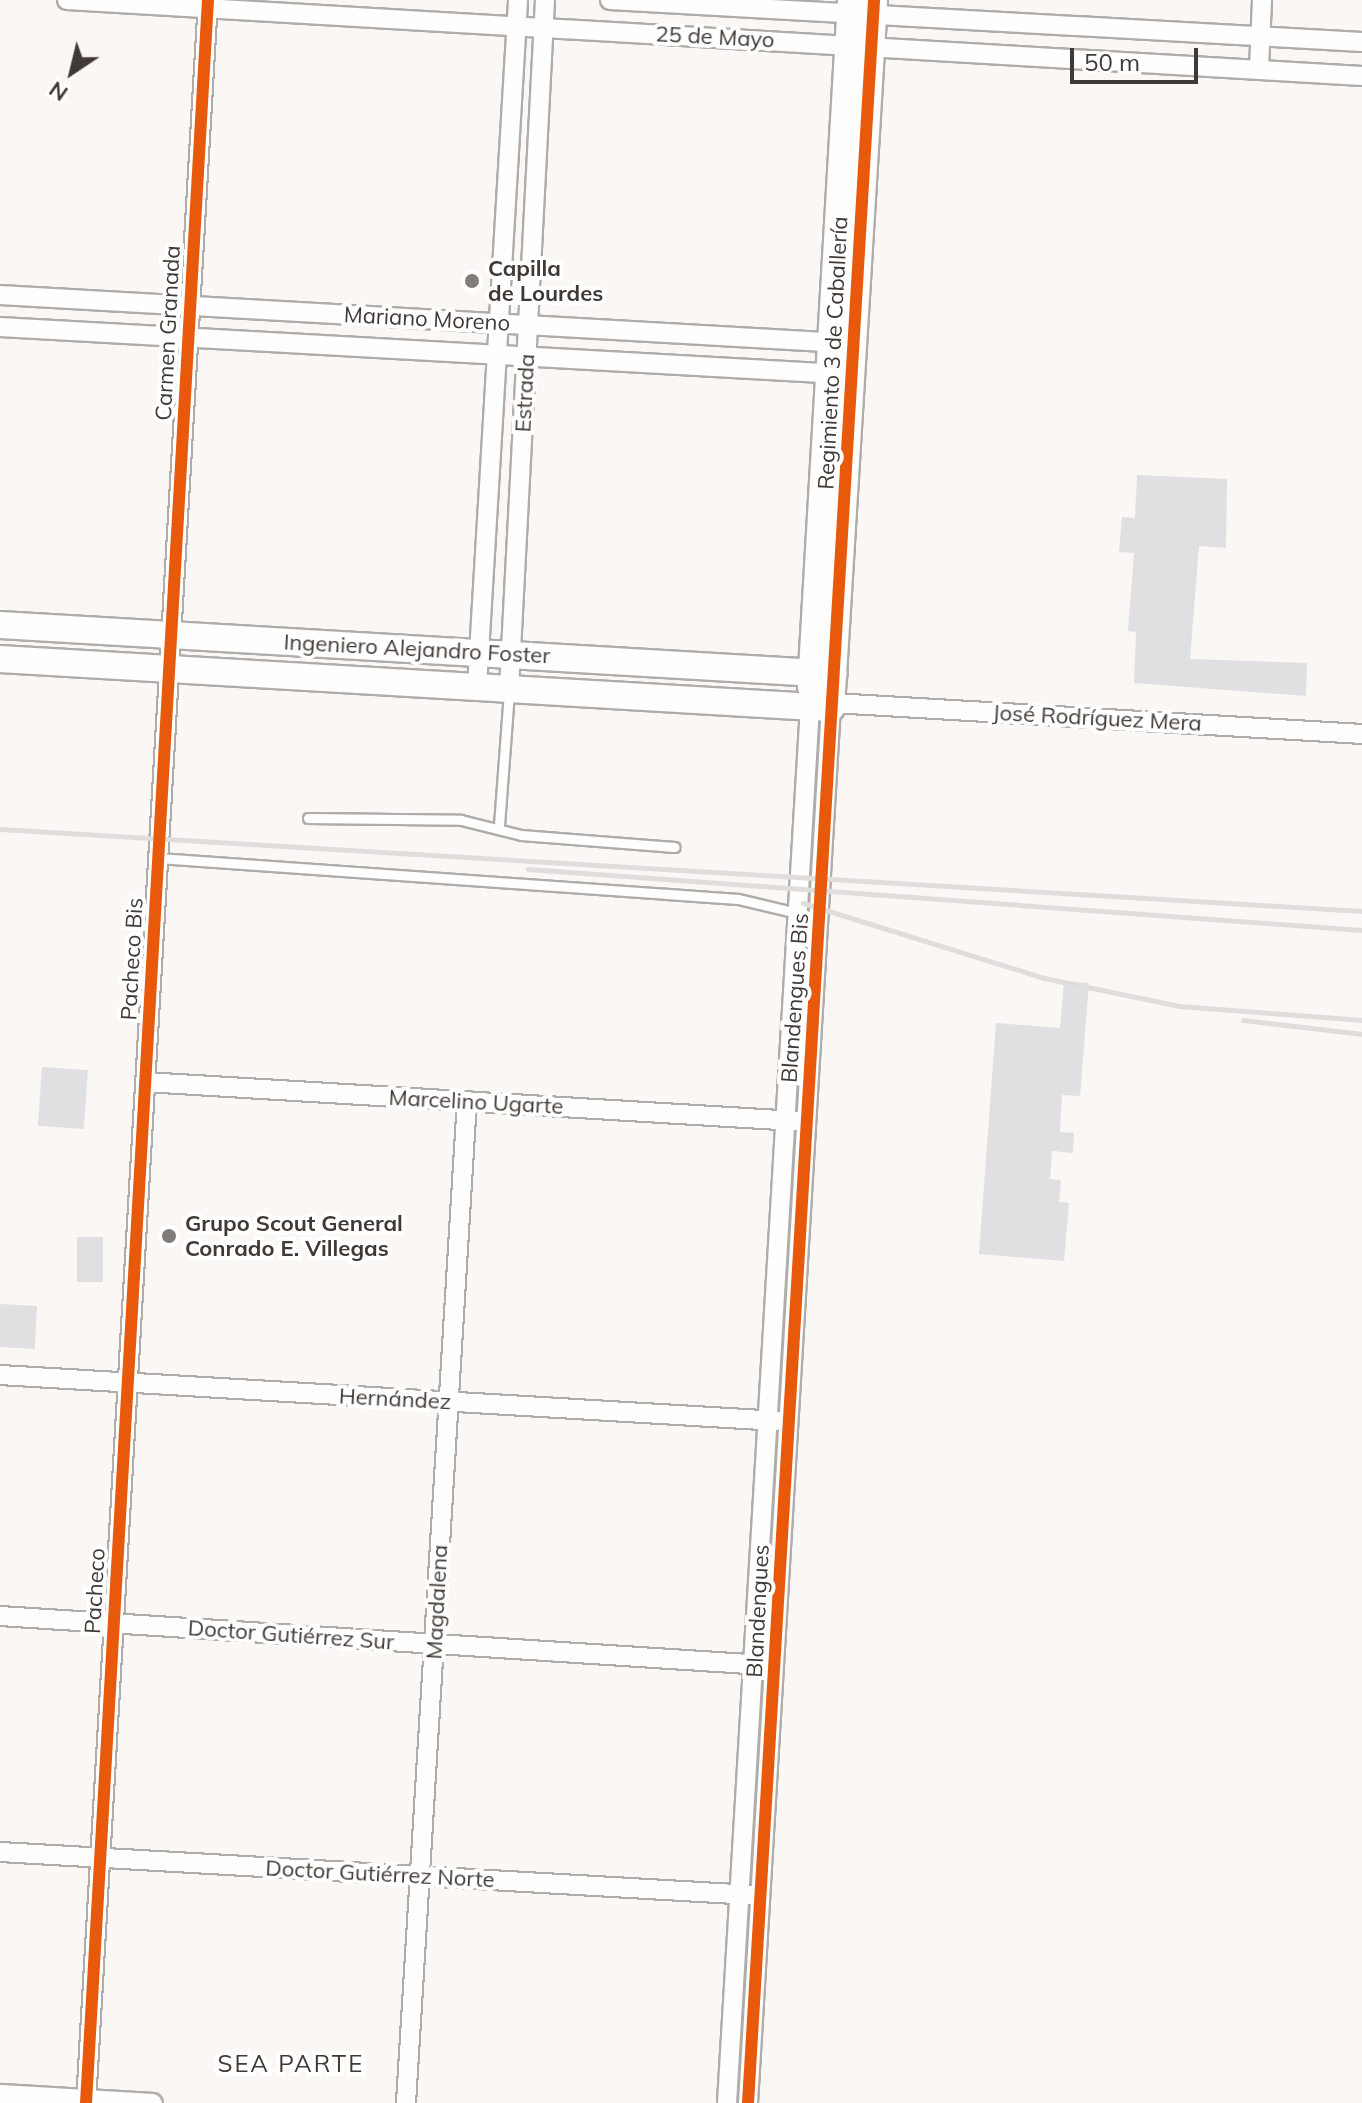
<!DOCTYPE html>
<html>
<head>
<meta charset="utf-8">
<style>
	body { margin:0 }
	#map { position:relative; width:1362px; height:2103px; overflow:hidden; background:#faf7f5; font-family:Mulish,sans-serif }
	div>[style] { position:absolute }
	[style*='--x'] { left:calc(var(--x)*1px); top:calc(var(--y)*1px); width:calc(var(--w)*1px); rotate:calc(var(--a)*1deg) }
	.building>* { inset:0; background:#e0dfe2; transform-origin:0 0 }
	.roads { filter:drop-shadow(2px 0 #b0aca9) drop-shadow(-2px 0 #b0aca9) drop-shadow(0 2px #b0aca9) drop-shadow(0 -2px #b0aca9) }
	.lane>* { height:9px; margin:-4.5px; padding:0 4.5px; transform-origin:4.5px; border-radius:4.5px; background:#fefefe }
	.street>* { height:18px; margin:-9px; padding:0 9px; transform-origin:9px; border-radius:9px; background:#fefefe }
	.secondary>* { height:26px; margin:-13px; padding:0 13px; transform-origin:13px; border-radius:13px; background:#fefefe }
	.rail>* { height:5px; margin:-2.5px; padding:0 2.5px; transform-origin:2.5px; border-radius:2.5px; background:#e0dedd }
	.cycleway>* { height:12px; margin:-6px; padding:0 6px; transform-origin:6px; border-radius:6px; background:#e8590c }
	.dots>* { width:22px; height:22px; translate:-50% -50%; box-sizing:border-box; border:4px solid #fff; border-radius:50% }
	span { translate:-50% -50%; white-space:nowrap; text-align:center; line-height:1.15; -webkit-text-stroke:8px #fff; paint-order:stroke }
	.street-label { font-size:22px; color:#403935 }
	.poi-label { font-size:22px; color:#403935; font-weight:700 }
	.left { translate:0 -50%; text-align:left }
	.neighbourhood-label { font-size:24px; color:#403935; letter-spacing:2px }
	.north { position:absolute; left:32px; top:32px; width:80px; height:80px; -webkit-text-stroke:6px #fff; paint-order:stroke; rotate:215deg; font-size:22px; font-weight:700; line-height:32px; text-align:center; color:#403935 }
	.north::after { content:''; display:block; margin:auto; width:28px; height:36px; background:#403935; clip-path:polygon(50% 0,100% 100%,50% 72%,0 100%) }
	.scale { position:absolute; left:1070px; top:48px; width:128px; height:36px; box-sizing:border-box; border:4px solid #403935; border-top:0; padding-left:10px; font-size:24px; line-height:28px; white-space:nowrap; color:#403935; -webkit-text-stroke:6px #fff; paint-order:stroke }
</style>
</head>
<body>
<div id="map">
	<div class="building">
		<div style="clip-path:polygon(1137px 475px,1227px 479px,1226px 548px,1199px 546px,1190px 659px,1307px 663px,1306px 696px,1134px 683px,1136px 632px,1128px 631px,1134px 553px,1119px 552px,1122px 517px,1135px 518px)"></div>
		<div style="clip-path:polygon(1064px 981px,1089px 983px,1080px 1096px,1062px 1095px,1060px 1132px,1074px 1133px,1073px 1153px,1052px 1151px,1050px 1179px,1061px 1180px,1059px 1202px,1069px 1203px,1064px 1261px,979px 1254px,996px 1023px,1060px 1028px)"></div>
		<div style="left:42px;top:1067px;width:46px;height:59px;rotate:4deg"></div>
		<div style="left:77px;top:1237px;width:26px;height:45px"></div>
		<div style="left:0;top:1304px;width:37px;height:43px;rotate:3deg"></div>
	</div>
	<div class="roads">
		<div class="lane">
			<div style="--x:308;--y:818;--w:153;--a:0.7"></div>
			<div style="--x:461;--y:820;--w:62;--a:14"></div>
			<div style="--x:521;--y:835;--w:154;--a:4.5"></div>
			<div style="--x:499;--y:825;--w:132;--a:-85.7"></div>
			<div style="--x:158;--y:858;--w:581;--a:4.04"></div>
			<div style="--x:738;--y:899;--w:61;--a:13.3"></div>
		</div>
		<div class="street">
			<div style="--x:67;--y:0;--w:1297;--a:3.36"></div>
			<div style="--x:610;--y:0;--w:753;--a:3.2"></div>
			<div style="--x:1259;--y:69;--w:69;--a:-87.5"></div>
			<div style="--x:0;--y:295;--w:844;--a:3.26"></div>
			<div style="--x:0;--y:327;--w:841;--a:3.2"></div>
			<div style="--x:477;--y:687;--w:688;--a:-86.58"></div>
			<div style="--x:509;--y:689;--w:690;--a:-87.01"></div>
			<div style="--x:833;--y:703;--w:530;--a:3.35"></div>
			<div style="--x:145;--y:1082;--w:652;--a:3.43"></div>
			<div style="--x:0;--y:1375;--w:779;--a:3.38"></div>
			<div style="--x:0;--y:1616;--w:766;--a:3.67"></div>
			<div style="--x:0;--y:1852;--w:753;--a:3.27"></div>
			<div style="--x:0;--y:2094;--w:153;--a:3.4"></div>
			<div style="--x:86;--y:2103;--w:2107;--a:-86.68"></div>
			<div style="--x:406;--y:2103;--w:1004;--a:-86.52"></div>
			<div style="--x:727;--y:2103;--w:1398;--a:-86.6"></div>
			<div style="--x:748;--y:2103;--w:1397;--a:-86.6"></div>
		</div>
		<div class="secondary">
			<div style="--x:0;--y:625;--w:835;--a:3.36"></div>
			<div style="--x:0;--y:659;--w:832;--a:3.37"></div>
			<div style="--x:831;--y:708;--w:709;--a:-86.52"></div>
			<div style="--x:811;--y:687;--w:688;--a:-86.67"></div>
		</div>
	</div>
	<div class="rail">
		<div style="--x:0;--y:829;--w:1364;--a:3.45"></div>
		<div style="--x:528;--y:869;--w:836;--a:4.18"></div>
		<div style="--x:803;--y:903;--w:252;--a:17.3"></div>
		<div style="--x:1044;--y:978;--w:138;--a:11.7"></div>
		<div style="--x:1179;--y:1006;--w:184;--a:4.4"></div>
		<div style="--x:1243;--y:1020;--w:120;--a:6.7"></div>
	</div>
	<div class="cycleway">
		<div style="--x:86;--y:2103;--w:2107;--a:-86.68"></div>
		<div style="--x:748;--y:2103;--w:2107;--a:-86.57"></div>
	</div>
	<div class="dots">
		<div style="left:472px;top:281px;background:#817c78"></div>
		<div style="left:169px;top:1236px;background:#817c78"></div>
	</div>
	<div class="street-label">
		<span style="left:715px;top:37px;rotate:3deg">25 de Mayo</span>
		<span style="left:427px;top:319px;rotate:3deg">Mariano Moreno</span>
		<span style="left:168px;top:333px;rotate:-87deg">Carmen Granada</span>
		<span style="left:833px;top:353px;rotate:-87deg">Regimiento 3 de Caballería</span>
		<span style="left:525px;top:393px;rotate:-87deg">Estrada</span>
		<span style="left:417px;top:649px;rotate:3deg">Ingeniero Alejandro Foster</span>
		<span style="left:1097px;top:718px;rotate:3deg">José Rodríguez Mera</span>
		<span style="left:132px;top:959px;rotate:-87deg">Pacheco Bis</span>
		<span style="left:795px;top:998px;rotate:-86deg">Blandengues Bis</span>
		<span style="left:476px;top:1102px;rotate:3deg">Marcelino Ugarte</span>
		<span style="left:395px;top:1399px;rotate:3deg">Hernández</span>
		<span style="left:95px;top:1591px;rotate:-87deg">Pacheco</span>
		<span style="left:437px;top:1602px;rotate:-87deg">Magdalena</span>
		<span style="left:758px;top:1611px;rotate:-87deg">Blandengues</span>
		<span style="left:291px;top:1635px;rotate:4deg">Doctor Gutiérrez Sur</span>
		<span style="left:380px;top:1874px;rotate:3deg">Doctor Gutiérrez Norte</span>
	</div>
	<div class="poi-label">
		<span class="left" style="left:488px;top:281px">Capilla<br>de Lourdes</span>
		<span class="left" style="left:185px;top:1236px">Grupo Scout General<br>Conrado E. Villegas</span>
	</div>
	<div class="neighbourhood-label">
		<span style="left:291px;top:2064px">SEA PARTE</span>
	</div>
	<div class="north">N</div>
	<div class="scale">50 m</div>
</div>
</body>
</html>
